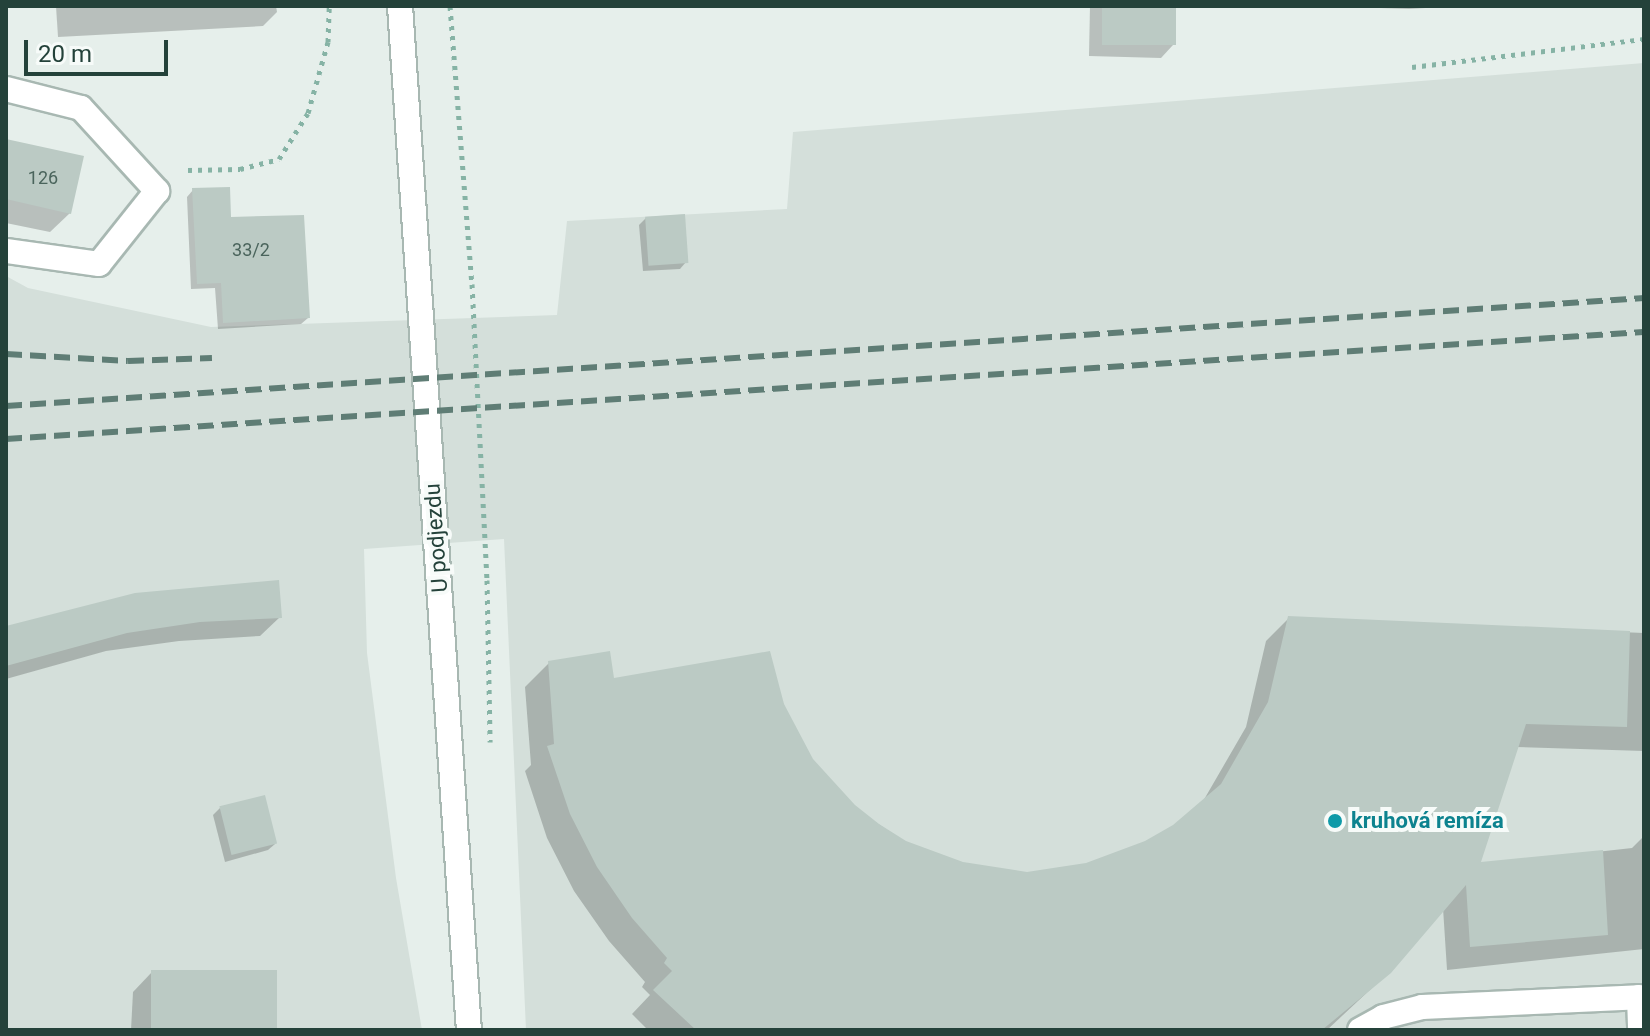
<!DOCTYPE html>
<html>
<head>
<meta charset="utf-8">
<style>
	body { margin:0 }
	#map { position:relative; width:1650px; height:1036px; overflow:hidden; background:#e6efeb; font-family:Roboto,sans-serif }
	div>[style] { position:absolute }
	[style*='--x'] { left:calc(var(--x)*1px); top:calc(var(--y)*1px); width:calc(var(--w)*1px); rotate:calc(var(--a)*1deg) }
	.built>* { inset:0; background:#d4dfda }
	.shadow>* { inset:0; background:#0003 }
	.building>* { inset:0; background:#bbcac4; transform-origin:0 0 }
	.path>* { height:5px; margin-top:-2.5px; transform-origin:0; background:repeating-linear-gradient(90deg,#86b3a5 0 4px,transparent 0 10px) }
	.roads { filter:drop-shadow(2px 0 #a8b8b2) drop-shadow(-2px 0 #a8b8b2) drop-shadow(0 2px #a8b8b2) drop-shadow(0 -2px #a8b8b2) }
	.lane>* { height:24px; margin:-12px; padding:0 12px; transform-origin:12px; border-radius:12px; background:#fff }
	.secondary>* { height:24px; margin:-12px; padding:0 12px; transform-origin:12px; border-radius:12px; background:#fff }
	.rail>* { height:6px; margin-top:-3px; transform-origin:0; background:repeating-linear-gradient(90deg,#5f7d75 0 16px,transparent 0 24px) }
	.dots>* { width:22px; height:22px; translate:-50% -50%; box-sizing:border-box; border:4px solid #f7fbf9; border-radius:50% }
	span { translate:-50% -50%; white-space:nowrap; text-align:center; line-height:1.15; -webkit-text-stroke:8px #f7fbf9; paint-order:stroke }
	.number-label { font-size:18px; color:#4a645c }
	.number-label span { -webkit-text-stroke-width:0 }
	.street-label { font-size:22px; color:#24423a }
	.culture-label { font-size:22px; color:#0d838f; font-weight:700 }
	.left { translate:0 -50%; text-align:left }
	.frame { position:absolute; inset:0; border:8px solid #24423a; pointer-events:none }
	.scale { position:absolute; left:24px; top:40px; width:144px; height:36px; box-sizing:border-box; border:4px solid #24423a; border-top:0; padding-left:10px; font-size:24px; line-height:28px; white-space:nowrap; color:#24423a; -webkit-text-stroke:6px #f7fbf9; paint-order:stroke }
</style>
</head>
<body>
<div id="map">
	<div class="built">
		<div style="clip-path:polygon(1644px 63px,1644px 1030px,526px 1030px,504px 539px,364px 549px,367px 653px,396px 878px,422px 1030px,6px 1030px,6px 276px,28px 288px,211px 327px,557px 315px,567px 221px,787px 209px,793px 132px)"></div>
	</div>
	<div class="shadow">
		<div style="clip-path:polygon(56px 6px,276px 6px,277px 12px,263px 26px,58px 37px)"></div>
		<div style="clip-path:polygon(1090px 6px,1174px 6px,1173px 45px,1161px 58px,1089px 56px)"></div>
		<div style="clip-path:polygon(1320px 6px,1459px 6px,1409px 9px)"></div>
		<div style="clip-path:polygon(6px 141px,70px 213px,50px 232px,6px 223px)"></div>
		<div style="clip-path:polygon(193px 190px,308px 318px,301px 324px,218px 329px,215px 288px,191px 289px,187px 197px)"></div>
		<div style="clip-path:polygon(646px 218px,686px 262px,680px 269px,643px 271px,639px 225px)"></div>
		<div style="clip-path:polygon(280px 617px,260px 636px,179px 641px,106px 651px,6px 679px,6px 629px)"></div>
		<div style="clip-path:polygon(1289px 618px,1644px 633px,1644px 751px,1516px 747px,1478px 865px,1632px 848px,1644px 836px,1644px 949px,1447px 970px,1443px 908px,1389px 972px,1327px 1030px,648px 1030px,632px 1014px,650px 995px,642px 987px,645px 982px,609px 941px,574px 891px,547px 838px,525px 771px,531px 765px,525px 687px,549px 663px,613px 681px,771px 674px,796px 734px,812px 760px,853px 807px,905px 842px,962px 864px,1027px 874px,1087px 864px,1146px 843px,1174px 827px,1202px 803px,1246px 727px,1266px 641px)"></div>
		<div style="clip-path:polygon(220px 808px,275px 844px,268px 850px,225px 862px,213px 815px)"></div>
		<div style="clip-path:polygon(152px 972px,274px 1030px,131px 1030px,133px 992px)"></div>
	</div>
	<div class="building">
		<div style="left:1102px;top:6px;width:74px;height:39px"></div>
		<div style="clip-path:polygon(6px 139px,84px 156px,71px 214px,6px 199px)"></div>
		<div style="clip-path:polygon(230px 187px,231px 217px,304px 215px,310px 318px,223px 323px,221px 283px,197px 284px,192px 188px)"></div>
		<div style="left:685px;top:214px;width:49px;height:40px;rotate:86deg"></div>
		<div style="clip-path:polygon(279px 580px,282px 618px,200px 622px,127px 633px,6px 666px,6px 626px,135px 593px)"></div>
		<div style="clip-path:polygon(1288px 616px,1630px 631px,1627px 727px,1526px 724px,1481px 862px,1603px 850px,1608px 935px,1470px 947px,1466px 885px,1391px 973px,1322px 1030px,696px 1030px,653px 990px,672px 971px,664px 963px,667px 958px,632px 918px,597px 867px,570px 814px,547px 746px,554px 744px,548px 661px,610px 651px,614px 678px,770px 651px,784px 704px,813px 759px,855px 805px,879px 824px,906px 841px,963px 862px,1027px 872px,1053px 868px,1086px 863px,1145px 841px,1173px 825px,1221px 784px,1268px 702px)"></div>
		<div style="left:265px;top:795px;width:50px;height:47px;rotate:76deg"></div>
		<div style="left:151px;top:970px;width:126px;height:60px"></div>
	</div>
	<div class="path">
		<div style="--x:450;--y:6;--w:279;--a:85.5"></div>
		<div style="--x:472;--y:284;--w:296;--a:87.1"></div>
		<div style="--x:487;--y:580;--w:162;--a:88.9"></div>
		<div style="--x:1412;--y:67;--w:234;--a:-6.9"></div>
		<div style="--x:188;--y:170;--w:52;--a:-1.1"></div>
		<div style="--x:240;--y:169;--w:40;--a:-14.4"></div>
		<div style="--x:279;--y:159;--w:54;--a:-57.8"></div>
		<div style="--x:308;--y:113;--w:74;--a:-74.3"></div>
		<div style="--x:328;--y:42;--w:36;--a:-88"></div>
	</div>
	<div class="roads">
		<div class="lane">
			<div style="--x:6;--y:89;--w:77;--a:14.2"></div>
			<div style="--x:81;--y:108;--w:113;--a:47.5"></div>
			<div style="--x:157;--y:191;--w:93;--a:128.5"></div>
			<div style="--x:99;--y:264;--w:94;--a:-172"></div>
			<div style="--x:1360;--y:1030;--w:26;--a:-29"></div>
			<div style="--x:1383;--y:1017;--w:40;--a:-14.4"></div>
			<div style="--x:1422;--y:1007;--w:217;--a:-2.6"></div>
			<div style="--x:1639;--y:997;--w:33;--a:88"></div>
		</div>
		<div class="secondary">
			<div style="--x:400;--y:6;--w:1026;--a:86.15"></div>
		</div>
	</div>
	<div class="rail">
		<div style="--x:6;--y:354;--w:122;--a:3.3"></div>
		<div style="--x:128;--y:361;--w:84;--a:-2"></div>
		<div style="--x:6;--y:406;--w:1642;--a:-3.77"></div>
		<div style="--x:6;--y:439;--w:1641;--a:-3.74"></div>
	</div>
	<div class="dots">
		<div style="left:1335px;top:821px;background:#0f9aa8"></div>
	</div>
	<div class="number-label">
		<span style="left:43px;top:178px">126</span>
		<span style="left:251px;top:250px">33/2</span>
	</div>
	<div class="street-label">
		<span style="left:436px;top:538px;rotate:-94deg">U podjezdu</span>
	</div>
	<div class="culture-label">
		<span class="left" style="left:1351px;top:821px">kruhová remíza</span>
	</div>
	<div class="frame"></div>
	<div class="scale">20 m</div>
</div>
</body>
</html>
